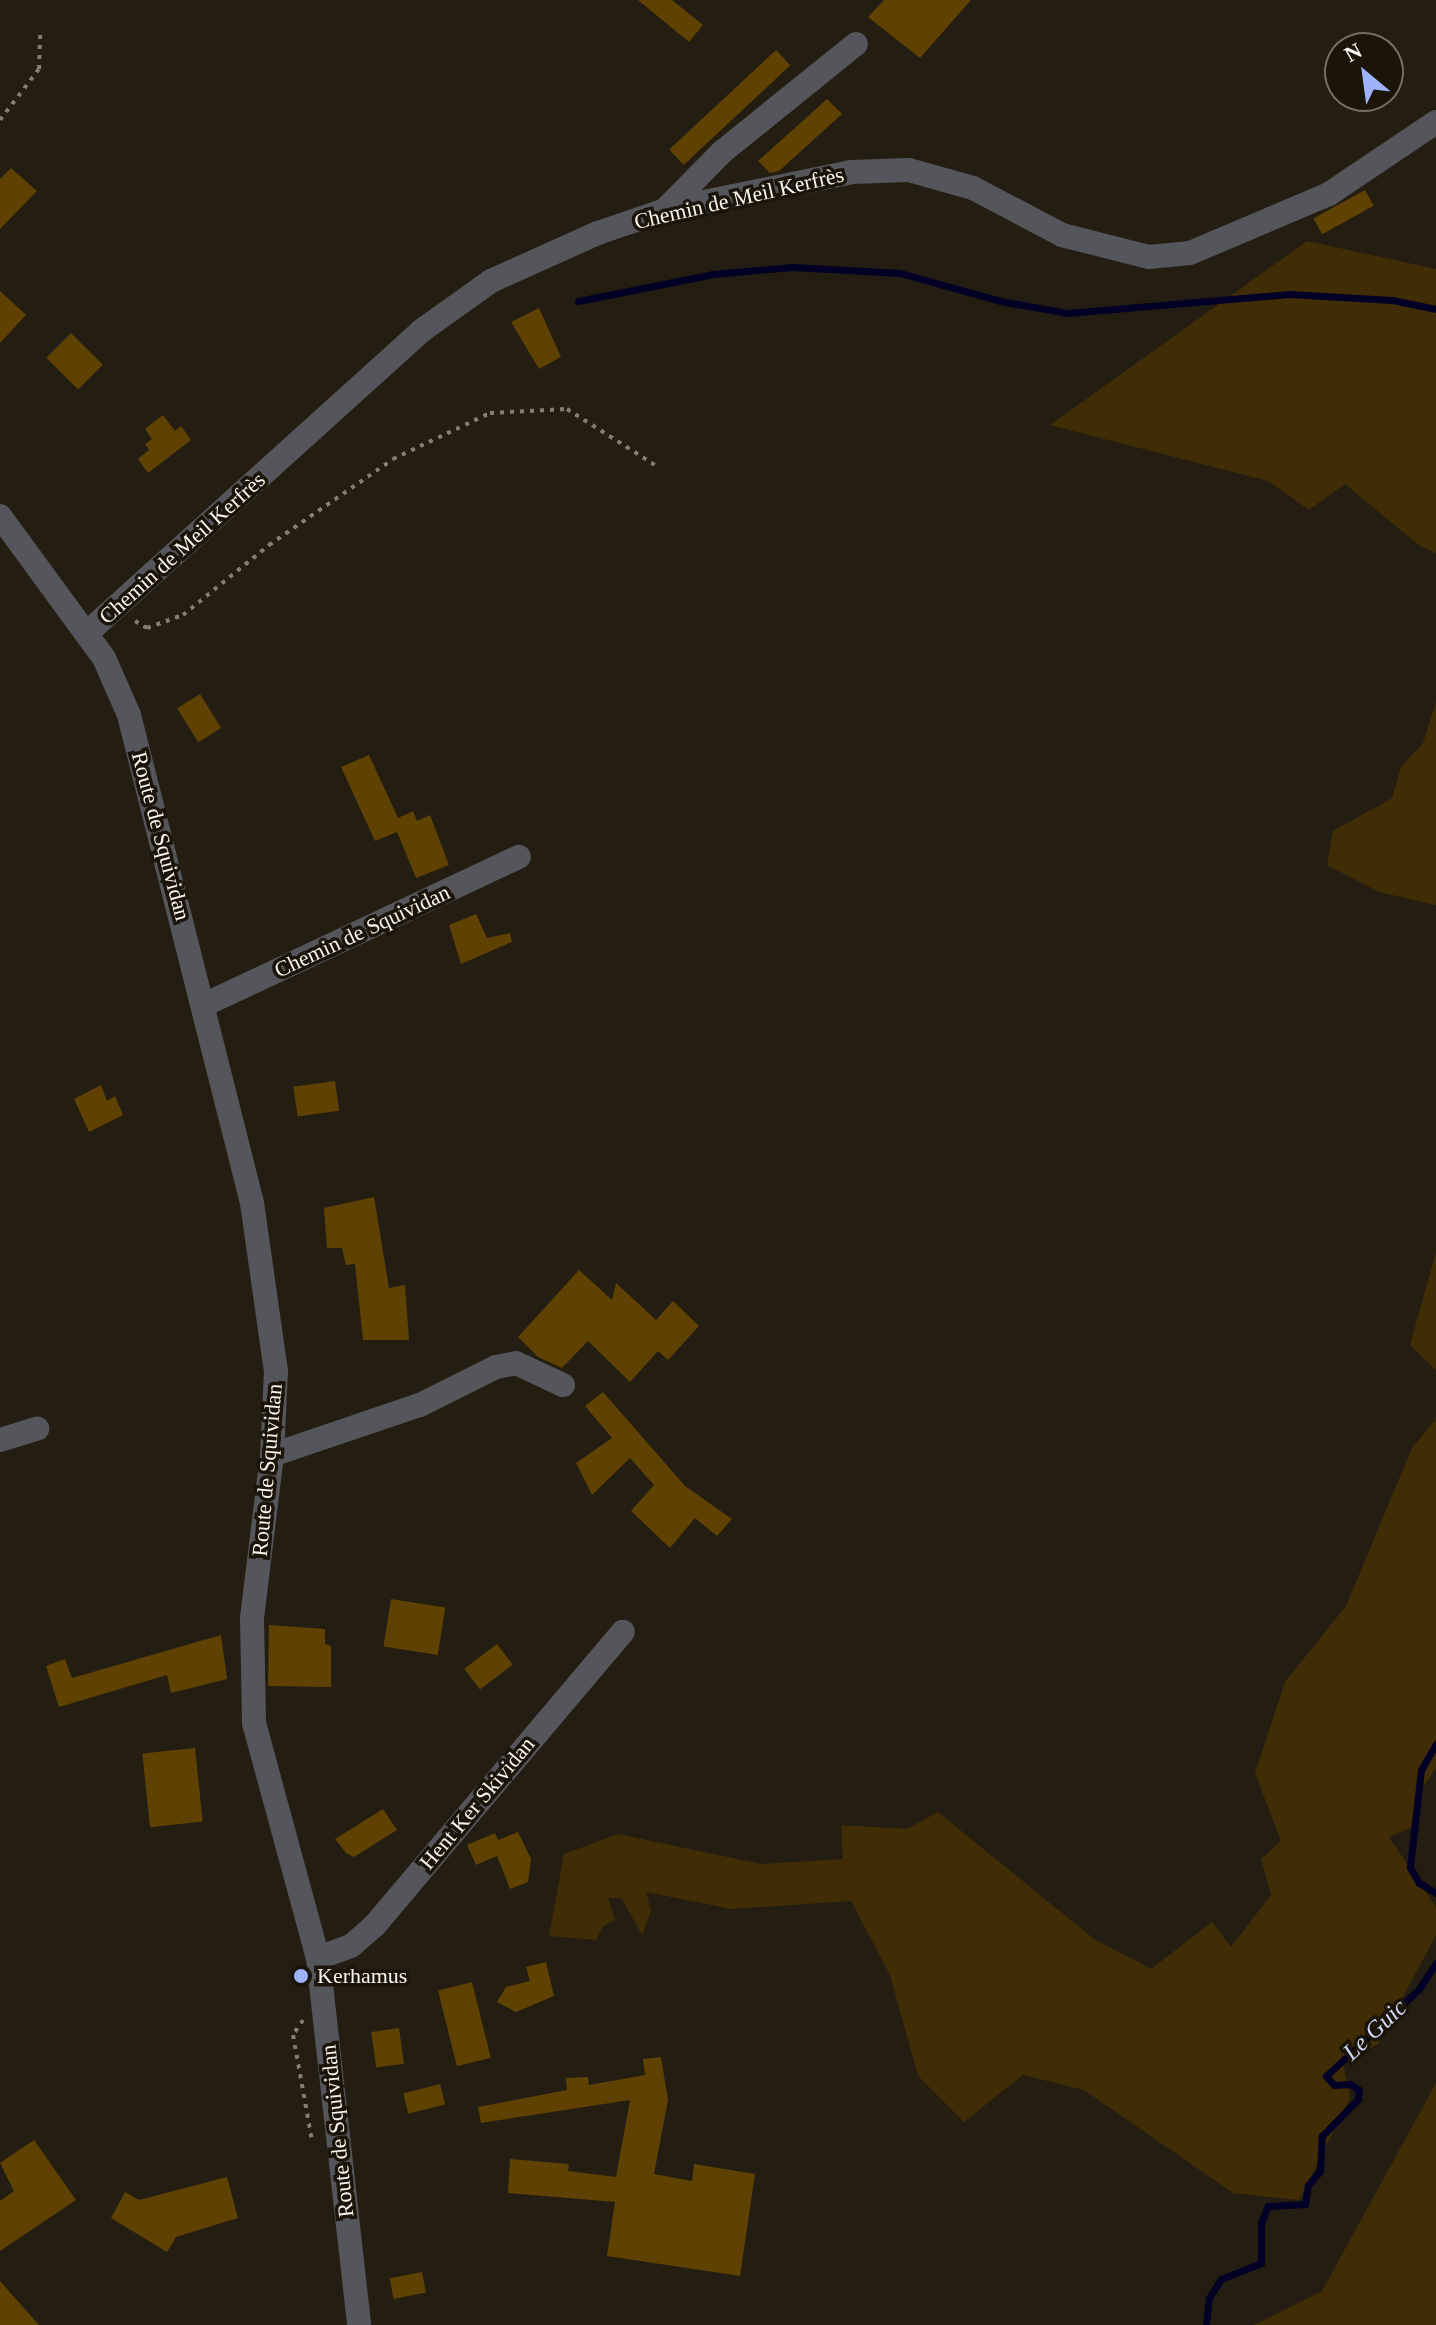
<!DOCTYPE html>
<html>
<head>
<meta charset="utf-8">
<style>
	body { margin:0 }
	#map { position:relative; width:1436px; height:2325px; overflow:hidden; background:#241d12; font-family:Georgia,serif }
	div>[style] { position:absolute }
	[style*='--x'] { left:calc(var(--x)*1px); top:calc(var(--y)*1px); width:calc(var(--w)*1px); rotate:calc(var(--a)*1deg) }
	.green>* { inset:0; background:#412d05 }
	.stream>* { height:7px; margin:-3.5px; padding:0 3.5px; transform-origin:3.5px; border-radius:3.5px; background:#020026 }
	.building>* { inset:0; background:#5f4202; transform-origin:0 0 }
	.path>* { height:4px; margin-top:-2px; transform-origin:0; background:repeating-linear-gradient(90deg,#837d74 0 4px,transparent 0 10px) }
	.minor>* { height:24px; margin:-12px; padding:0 12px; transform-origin:12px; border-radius:12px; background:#55565c }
	.dots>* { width:22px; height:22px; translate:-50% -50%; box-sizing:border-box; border:4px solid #1b1409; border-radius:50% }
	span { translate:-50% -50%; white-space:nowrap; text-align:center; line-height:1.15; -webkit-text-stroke:7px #1b1409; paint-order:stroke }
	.street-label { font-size:22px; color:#f9f4ed }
	.poi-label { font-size:22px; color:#f9f4ed }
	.left { translate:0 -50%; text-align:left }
	.water-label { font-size:24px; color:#d2dcfb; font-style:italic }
	.north { position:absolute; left:1324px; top:32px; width:80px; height:80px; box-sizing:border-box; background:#1b1409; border:2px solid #746e64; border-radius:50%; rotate:331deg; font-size:22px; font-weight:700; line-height:32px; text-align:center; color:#f9f4ed }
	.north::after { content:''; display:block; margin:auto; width:28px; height:36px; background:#9fb3fd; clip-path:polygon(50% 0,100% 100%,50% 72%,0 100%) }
</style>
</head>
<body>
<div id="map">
	<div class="green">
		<div style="clip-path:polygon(1307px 241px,1436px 269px,1436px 553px,1420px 546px,1345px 484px,1309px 510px,1268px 481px,1050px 425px)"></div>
		<div style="clip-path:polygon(1436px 702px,1436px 905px,1379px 892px,1327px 865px,1333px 831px,1392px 798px,1401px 767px,1423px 743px)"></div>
		<div style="clip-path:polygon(1436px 1252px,1436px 1370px,1410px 1345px)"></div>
		<div style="clip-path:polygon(1436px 1419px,1436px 1768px,1420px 1791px,1415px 1826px,1389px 1837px,1436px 1907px,1436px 1935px,1378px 2044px,1343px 2063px,1350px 2099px,1299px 2200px,1233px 2193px,1084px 2090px,1023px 2075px,964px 2122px,918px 2076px,890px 1975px,851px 1901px,731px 1909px,646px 1892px,651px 1911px,642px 1935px,622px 1899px,608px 1897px,615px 1920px,603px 1926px,596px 1940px,549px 1936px,564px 1854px,618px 1834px,761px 1864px,843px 1859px,841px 1825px,907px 1829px,938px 1812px,1094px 1939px,1151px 1969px,1212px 1922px,1231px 1947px,1271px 1895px,1261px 1859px,1281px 1841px,1255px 1773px,1285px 1682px,1346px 1606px,1412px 1448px)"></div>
		<div style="clip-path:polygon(1436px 2083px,1436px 2325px,1254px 2325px,1322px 2291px)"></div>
	</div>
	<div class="stream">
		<div style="--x:578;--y:301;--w:138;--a:-11.3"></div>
		<div style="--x:713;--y:274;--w:79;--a:-5.1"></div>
		<div style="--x:792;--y:267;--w:108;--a:3.2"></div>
		<div style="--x:900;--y:273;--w:104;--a:15.6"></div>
		<div style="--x:1000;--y:301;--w:69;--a:10"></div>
		<div style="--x:1068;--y:313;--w:221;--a:-4.9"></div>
		<div style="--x:1288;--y:294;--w:104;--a:3.3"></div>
		<div style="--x:1392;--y:300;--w:45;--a:11.6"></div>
		<div style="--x:1436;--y:1744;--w:30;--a:120"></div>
		<div style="--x:1421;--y:1770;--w:98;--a:96.5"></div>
		<div style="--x:1410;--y:1867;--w:18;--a:61"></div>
		<div style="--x:1419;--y:1883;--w:20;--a:30"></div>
		<div style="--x:1206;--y:2325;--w:27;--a:-84"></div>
		<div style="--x:1209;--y:2298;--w:22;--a:-58"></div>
		<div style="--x:1221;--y:2279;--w:43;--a:-21.8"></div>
		<div style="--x:1261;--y:2263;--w:40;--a:-90"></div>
		<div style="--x:1261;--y:2223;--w:18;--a:-68"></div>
		<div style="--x:1268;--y:2206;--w:37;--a:-3"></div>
		<div style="--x:1305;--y:2204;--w:19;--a:-81"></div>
		<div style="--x:1308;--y:2185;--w:18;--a:-49"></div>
		<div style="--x:1320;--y:2171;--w:35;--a:-87"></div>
		<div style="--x:1322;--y:2136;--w:52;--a:-45.8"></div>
		<div style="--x:1358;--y:2099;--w:9;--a:-84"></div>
		<div style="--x:1359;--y:2090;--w:11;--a:-146"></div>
		<div style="--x:1350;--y:2084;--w:16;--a:176"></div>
		<div style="--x:1334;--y:2085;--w:12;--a:-132"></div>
		<div style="--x:1326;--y:2076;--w:127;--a:-43.1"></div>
		<div style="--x:1419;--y:1989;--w:31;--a:-57"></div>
	</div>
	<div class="building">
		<div style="clip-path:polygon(638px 0,672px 0,703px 25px,689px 42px)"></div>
		<div style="clip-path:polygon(884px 0,971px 0,920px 58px,868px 17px)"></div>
		<div style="left:776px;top:50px;width:21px;height:146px;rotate:47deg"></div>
		<div style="clip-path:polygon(827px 99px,842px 114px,779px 171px,770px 173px,758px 161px)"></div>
		<div style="clip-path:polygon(11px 168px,37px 191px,0 229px,0 179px)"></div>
		<div style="left:1365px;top:190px;width:18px;height:59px;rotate:61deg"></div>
		<div style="clip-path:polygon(0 291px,26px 315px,0 343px)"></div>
		<div style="clip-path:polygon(539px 308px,561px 357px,539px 369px,511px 322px)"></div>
		<div style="left:71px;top:333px;width:45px;height:35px;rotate:45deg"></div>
		<div style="clip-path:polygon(163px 415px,175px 431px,181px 426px,191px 440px,148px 473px,138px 459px,149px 450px,145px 444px,152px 439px,145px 429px)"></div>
		<div style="left:200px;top:694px;width:40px;height:27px;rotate:58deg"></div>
		<div style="clip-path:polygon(369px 755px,398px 818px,413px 811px,417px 821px,430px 815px,449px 865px,416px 878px,397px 832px,375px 841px,341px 767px)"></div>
		<div style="clip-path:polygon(476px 914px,487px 938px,510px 933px,512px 942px,461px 964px,449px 925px)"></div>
		<div style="left:335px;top:1081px;width:30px;height:42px;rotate:82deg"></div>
		<div style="clip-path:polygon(101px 1085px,107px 1101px,115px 1096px,123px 1115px,89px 1132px,74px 1099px)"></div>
		<div style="clip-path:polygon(374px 1197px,389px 1288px,405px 1285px,409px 1340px,363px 1340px,355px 1264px,346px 1265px,342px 1248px,327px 1248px,324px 1208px)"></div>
		<div style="clip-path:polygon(579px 1270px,612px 1300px,616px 1283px,656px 1320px,673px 1301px,699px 1326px,668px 1360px,658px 1351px,630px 1382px,588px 1341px,562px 1368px,538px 1357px,518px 1337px)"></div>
		<div style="clip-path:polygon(603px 1392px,685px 1486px,732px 1519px,717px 1536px,695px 1518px,670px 1548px,631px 1511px,654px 1485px,630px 1458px,592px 1495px,576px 1463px,612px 1438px,585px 1406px)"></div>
		<div style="left:391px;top:1599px;width:55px;height:48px;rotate:9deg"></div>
		<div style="clip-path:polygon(269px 1625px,325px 1629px,325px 1644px,331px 1646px,331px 1687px,268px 1686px)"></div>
		<div style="clip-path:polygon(221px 1635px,227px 1679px,171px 1693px,167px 1675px,59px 1707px,46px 1666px,65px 1659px,72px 1678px)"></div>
		<div style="left:497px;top:1644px;width:26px;height:41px;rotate:53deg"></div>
		<div style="left:195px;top:1748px;width:74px;height:53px;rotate:84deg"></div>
		<div style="clip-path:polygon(383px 1809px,397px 1830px,354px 1857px,346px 1853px,335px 1839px)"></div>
		<div style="clip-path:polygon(518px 1832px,531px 1859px,528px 1882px,510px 1889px,497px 1856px,476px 1865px,467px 1845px,495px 1833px,498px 1840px)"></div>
		<div style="clip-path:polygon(546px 1962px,554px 1996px,516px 2012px,497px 2002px,506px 1987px,530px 1981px,526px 1967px)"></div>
		<div style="left:472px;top:1982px;width:78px;height:35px;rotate:76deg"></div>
		<div style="left:399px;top:2028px;width:36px;height:28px;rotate:82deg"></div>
		<div style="clip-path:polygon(661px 2057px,668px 2100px,654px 2174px,692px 2181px,694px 2164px,755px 2174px,740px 2276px,607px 2256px,615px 2202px,508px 2193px,510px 2159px,569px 2164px,568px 2171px,616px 2177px,630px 2100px,481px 2123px,478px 2107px,567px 2090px,566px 2078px,588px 2077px,589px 2085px,645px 2075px,643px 2059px)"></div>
		<div style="left:440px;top:2084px;width:21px;height:38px;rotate:76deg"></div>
		<div style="clip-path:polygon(34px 2140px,76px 2200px,0 2251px,0 2201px,14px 2191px,0 2163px)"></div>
		<div style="clip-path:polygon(227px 2177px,238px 2218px,176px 2237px,167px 2252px,111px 2218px,125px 2192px,139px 2200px)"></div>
		<div style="left:422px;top:2272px;width:21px;height:33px;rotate:79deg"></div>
		<div style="clip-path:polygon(0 2281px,39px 2325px,0 2325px)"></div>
	</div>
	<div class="path">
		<div style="--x:0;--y:120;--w:64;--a:-52.6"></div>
		<div style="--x:39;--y:69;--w:38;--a:-88"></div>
		<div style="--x:135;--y:621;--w:14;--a:30"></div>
		<div style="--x:147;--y:628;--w:38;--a:-20"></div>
		<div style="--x:183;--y:615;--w:111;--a:-39.1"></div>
		<div style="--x:269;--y:545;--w:151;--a:-34.7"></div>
		<div style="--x:393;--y:459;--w:107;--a:-25.4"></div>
		<div style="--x:490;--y:413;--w:77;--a:-3"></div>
		<div style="--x:567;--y:409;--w:104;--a:32.5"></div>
		<div style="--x:303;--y:2020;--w:18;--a:124"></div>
		<div style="--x:293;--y:2035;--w:108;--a:79.8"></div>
	</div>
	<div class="minor">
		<div style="--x:665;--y:210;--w:81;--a:-45.5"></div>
		<div style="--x:722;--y:152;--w:172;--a:-38.9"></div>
		<div style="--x:0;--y:516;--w:176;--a:53.8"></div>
		<div style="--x:104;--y:658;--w:62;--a:66.3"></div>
		<div style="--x:129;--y:715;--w:503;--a:75.85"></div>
		<div style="--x:252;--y:1203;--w:170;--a:81.9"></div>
		<div style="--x:276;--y:1371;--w:84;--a:92.7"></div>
		<div style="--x:272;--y:1455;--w:164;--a:97"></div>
		<div style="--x:252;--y:1618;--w:105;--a:88.9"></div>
		<div style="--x:254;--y:1723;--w:244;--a:74.8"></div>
		<div style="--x:318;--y:1958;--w:369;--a:83.6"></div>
		<div style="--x:87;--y:633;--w:450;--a:-42.1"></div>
		<div style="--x:421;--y:331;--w:86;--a:-35.5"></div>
		<div style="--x:491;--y:281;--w:117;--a:-24.2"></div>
		<div style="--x:598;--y:233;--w:71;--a:-18.9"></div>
		<div style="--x:665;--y:210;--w:190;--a:-11.5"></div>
		<div style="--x:851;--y:172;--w:58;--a:-2"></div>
		<div style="--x:909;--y:170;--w:66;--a:15.7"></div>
		<div style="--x:973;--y:188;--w:101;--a:27.8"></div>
		<div style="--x:1062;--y:235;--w:90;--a:14.2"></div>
		<div style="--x:1149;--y:257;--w:41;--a:-5.6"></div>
		<div style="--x:1190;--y:253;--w:151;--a:-23"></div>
		<div style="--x:1329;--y:194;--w:129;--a:-33.9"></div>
		<div style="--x:204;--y:1005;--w:348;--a:-25.2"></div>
		<div style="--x:0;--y:1440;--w:39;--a:-17"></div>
		<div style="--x:272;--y:1455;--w:156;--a:-18.7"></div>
		<div style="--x:420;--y:1405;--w:85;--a:-26.6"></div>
		<div style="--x:496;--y:1367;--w:20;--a:-11"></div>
		<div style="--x:516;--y:1363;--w:52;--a:25.1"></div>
		<div style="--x:318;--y:1958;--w:35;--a:-20"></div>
		<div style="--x:351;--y:1946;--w:32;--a:-41"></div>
		<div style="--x:375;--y:1925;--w:384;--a:-49.8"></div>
	</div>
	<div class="dots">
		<div style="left:301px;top:1976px;background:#9fb3fd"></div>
	</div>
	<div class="street-label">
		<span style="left:739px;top:198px;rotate:-13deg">Chemin de Meil Kerfrès</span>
		<span style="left:182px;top:548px;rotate:-42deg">Chemin de Meil Kerfrès</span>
		<span style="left:161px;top:836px;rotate:75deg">Route de Squividan</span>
		<span style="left:362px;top:931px;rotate:-25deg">Chemin de Squividan</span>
		<span style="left:267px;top:1470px;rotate:-85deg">Route de Squividan</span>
		<span style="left:477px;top:1803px;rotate:-50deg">Hent Ker Skividan</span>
		<span style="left:337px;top:2131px;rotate:-96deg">Route de Squividan</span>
	</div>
	<div class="poi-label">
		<span class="left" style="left:317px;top:1976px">Kerhamus</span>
	</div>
	<div class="water-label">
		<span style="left:1375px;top:2030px;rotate:-43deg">Le Guic</span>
	</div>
	<div class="north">N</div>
</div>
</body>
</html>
